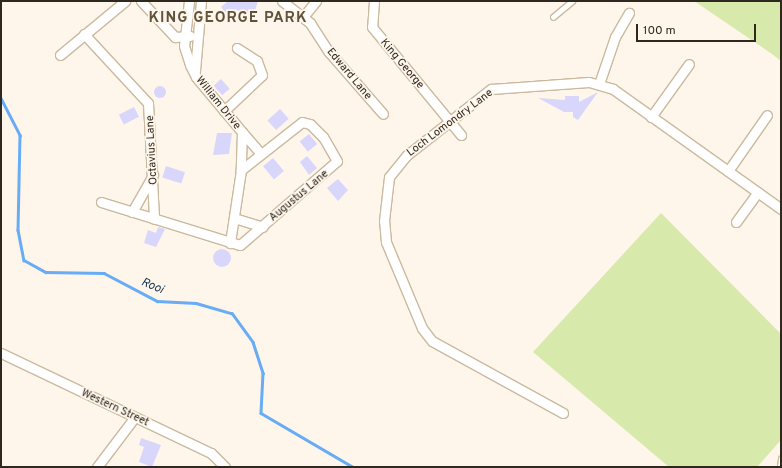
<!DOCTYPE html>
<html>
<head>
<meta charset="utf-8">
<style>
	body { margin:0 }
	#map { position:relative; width:782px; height:468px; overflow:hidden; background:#fef6eb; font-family:Overpass,sans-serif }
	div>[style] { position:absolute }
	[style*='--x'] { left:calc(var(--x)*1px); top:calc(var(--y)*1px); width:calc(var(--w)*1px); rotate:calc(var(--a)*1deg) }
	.green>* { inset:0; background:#d8e9ac }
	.stream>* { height:2.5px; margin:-1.25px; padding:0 1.25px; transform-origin:1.25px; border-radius:1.25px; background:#68acf6 }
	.building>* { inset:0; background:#d9d6fc; transform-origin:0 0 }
	.round { border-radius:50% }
	.roads { filter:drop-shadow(1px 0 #cbb99f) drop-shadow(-1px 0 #cbb99f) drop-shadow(0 1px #cbb99f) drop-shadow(0 -1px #cbb99f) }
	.service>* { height:4.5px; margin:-2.25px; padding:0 2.25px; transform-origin:2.25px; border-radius:2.25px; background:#fff }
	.minor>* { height:9px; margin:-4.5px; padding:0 4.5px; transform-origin:4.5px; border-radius:4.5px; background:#fff }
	span { translate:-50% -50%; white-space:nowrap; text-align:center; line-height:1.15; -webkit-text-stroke:3.5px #fef6eb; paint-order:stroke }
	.street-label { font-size:11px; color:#2f281e }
	.water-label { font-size:12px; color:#15314f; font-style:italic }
	.district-label { font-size:15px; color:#61523b; font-weight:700; letter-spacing:1px }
	.frame { position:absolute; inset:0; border:2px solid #2f281e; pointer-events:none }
	.scale { position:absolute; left:636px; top:24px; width:120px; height:18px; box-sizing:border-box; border:2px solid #2f281e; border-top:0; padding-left:5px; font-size:12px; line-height:14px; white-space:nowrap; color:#2f281e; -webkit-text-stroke:3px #fef6eb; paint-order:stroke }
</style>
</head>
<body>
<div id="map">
	<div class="green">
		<div style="clip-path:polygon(694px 1px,781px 1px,781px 61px,772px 54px)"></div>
		<div style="clip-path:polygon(661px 213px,781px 334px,781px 440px,757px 467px,669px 467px,533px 352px)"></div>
	</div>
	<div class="stream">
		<div style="--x:1;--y:98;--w:42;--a:62.8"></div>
		<div style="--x:20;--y:135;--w:95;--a:91.2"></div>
		<div style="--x:18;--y:230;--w:31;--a:79"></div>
		<div style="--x:24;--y:260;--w:25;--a:29"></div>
		<div style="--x:46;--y:272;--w:58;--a:1"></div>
		<div style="--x:104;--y:273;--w:60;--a:27.8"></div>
		<div style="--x:157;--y:301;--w:39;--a:3"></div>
		<div style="--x:196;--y:303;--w:37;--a:16"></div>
		<div style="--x:232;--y:313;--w:36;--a:54"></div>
		<div style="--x:253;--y:342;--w:33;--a:72"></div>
		<div style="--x:263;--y:373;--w:40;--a:92.9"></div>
		<div style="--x:261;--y:413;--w:107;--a:30.4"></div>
	</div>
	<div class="building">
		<div style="clip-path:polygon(228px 1px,258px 1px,253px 18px,235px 9px,226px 13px,221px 7px)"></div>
		<div style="left:221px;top:79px;width:13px;height:10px;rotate:48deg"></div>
		<div class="round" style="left:154px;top:86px;width:12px;height:12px"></div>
		<div style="clip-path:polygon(598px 92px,578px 120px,573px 117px,573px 112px,564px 112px,538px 98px,565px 100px,565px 96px,579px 96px,579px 102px)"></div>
		<div style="left:134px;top:107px;width:11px;height:17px;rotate:63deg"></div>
		<div style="left:280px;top:109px;width:13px;height:17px;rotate:48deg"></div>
		<div style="clip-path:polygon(217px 133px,232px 133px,229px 154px,213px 155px)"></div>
		<div style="left:309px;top:134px;width:13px;height:12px;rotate:51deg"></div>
		<div style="clip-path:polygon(307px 156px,317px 168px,309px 175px,300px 162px)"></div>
		<div style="left:273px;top:158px;width:17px;height:13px;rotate:50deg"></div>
		<div style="left:166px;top:166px;width:20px;height:12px;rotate:18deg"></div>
		<div style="clip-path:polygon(338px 179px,348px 190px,338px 201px,327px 188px)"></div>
		<div style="clip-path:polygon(158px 227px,165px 229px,156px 247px,144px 243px,148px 230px,156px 233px)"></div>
		<div class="round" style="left:213px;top:249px;width:18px;height:18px"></div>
		<div style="clip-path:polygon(141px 438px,161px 445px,152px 467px,139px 462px,144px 447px,139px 445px)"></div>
	</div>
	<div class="roads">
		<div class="service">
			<div style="--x:553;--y:17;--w:25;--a:-40"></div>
			<div style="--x:780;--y:467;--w:8;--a:-83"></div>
		</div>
		<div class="minor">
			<div style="--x:141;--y:1;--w:50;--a:46.6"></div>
			<div style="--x:175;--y:37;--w:15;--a:-4"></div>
			<div style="--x:189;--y:1;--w:45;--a:96.3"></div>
			<div style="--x:184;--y:46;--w:20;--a:72"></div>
			<div style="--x:190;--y:65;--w:13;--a:63"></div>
			<div style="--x:196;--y:77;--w:72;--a:50.1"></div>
			<div style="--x:242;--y:132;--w:38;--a:92"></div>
			<div style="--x:241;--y:170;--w:74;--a:98.6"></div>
			<div style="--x:282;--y:1;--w:36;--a:38"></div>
			<div style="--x:310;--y:23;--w:35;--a:57"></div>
			<div style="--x:329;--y:52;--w:82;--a:48.9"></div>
			<div style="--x:374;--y:1;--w:26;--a:94"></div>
			<div style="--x:372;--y:27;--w:140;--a:50.5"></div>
			<div style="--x:303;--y:17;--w:21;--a:-51"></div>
			<div style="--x:84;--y:34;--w:94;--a:47.2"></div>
			<div style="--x:148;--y:103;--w:116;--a:87"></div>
			<div style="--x:60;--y:55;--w:85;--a:-39.7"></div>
			<div style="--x:195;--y:71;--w:70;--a:-85.1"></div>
			<div style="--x:599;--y:84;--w:50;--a:-71.2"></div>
			<div style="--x:615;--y:37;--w:28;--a:-60"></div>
			<div style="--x:224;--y:111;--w:52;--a:-43.5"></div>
			<div style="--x:262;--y:75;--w:15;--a:-110"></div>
			<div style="--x:257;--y:61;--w:24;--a:-147"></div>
			<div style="--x:651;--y:117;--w:65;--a:-54.4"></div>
			<div style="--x:242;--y:132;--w:29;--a:49"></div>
			<div style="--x:728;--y:171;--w:68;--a:-55.1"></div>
			<div style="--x:101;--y:202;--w:145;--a:17.2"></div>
			<div style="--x:240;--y:245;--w:128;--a:-40.9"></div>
			<div style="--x:337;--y:161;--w:28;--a:-120"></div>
			<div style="--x:323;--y:137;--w:18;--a:-135"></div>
			<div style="--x:310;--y:124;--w:8;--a:-166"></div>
			<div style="--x:302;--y:122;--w:78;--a:141.8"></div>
			<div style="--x:132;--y:212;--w:43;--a:-60.4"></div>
			<div style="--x:234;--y:218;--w:30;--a:17"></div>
			<div style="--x:736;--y:222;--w:37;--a:-54"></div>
			<div style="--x:1;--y:353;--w:233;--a:25.5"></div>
			<div style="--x:211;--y:453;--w:20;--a:45"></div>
			<div style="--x:563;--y:413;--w:149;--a:-151.2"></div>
			<div style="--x:432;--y:341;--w:16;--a:-128"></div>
			<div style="--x:422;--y:328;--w:93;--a:-112.7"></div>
			<div style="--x:386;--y:242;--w:21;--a:-95"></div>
			<div style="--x:384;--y:221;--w:44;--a:-83.5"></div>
			<div style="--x:389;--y:177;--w:28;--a:-51"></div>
			<div style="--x:407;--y:155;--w:107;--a:-38.2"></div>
			<div style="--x:491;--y:89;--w:98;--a:-4.1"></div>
			<div style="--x:589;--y:82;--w:25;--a:16"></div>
			<div style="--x:613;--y:89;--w:206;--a:35.5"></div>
			<div style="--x:97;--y:467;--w:61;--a:-52.9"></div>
		</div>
	</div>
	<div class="street-label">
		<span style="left:402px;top:64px;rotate:50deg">King George</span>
		<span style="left:349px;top:74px;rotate:50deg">Edward Lane</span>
		<span style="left:218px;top:103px;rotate:51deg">William Drive</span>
		<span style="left:450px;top:123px;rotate:-37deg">Loch Lomondry Lane</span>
		<span style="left:152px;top:150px;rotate:-93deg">Octavius Lane</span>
		<span style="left:299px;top:196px;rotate:-40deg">Augustus Lane</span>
		<span style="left:115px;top:408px;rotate:25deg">Western Street</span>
	</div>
	<div class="water-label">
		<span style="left:152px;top:287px;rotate:23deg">Rooi</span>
	</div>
	<div class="district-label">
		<span style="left:228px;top:19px">KING GEORGE PARK</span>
	</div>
	<div class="frame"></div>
	<div class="scale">100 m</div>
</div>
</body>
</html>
